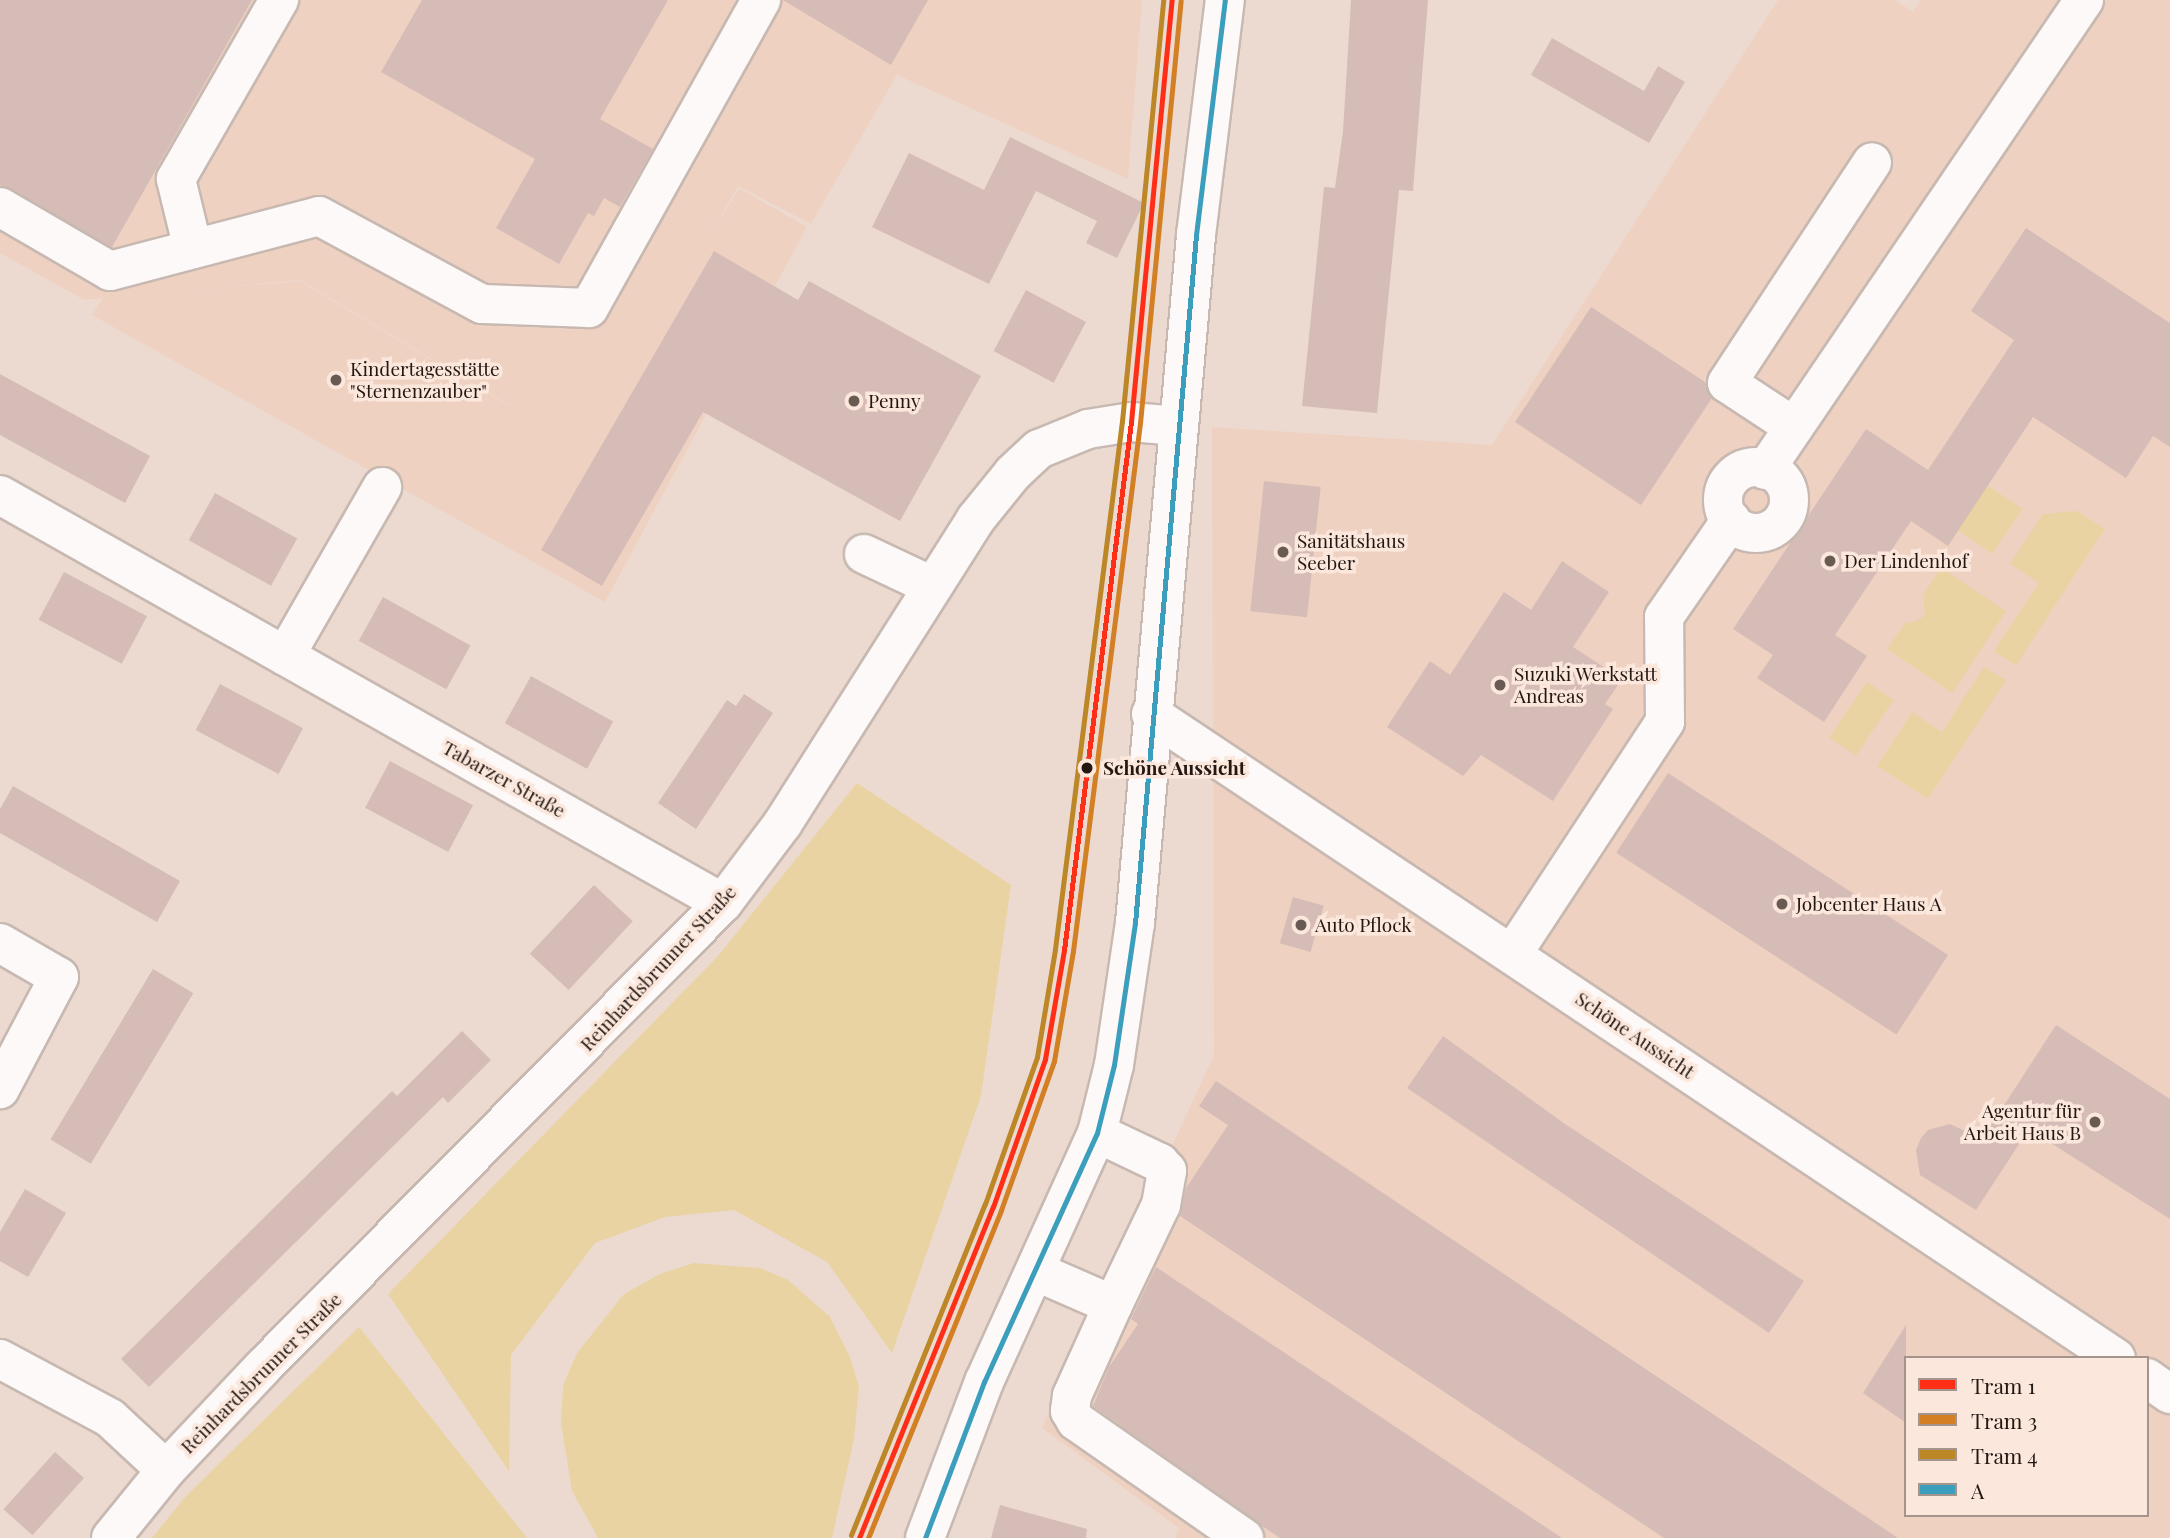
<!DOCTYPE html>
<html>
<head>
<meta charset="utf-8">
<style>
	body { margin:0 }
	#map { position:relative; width:2170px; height:1538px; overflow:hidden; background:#ecdad0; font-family:"Playfair Display",serif }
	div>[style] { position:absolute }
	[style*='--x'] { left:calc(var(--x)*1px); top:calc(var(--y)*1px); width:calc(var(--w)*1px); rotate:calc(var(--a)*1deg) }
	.built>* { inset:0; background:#efd1c1 }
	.green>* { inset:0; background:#e9d3a3; transform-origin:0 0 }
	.building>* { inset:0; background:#d5bcb6; transform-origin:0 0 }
	.roads { filter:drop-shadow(2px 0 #c7b9b1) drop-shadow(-2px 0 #c7b9b1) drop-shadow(0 2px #c7b9b1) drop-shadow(0 -2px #c7b9b1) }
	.minor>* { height:38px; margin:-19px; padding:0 19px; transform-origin:19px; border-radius:19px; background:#fcf9f8 }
	.minor>.ring { margin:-19px; padding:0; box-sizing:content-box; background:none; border:38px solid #fcf9f8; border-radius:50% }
	.major>* { height:38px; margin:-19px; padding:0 19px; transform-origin:19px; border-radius:19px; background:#fcf9f8 }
	.bus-1>* { height:5px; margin:-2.5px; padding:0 2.5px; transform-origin:2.5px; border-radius:2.5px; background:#3c9ebd }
	.tram-1>* { height:5px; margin:-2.5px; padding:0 2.5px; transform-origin:2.5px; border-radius:2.5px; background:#ff2e17 }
	.tram-2>* { height:5px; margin:-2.5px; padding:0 2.5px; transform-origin:2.5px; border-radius:2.5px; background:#d37f24 }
	.tram-3>* { height:5px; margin:-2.5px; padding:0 2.5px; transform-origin:2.5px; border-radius:2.5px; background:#bd8627 }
	.dots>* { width:19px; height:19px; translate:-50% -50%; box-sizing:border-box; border:4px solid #fbe7dc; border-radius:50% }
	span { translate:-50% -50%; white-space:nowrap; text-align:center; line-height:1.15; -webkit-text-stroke:7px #fbe7dc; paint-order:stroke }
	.poi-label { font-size:19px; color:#231711 }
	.left { translate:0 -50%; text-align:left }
	.right { translate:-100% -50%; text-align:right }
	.stop-label { font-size:19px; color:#231711; font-weight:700 }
	.street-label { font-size:19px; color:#231711 }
	.legend { position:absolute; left:1904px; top:1356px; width:245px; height:161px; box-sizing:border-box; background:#fbe7dc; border:2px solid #a5948b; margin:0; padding:9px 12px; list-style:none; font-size:21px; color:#231711 }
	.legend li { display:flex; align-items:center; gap:14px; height:35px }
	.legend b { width:35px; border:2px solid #a5948b }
</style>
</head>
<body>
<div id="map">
	<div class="built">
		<div style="clip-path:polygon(evenodd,0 0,1142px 0,1128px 179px,897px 75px,811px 224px,738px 186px,709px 239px,739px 188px,807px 227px,605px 602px,92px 315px,103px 298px,84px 300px,0 253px,0 0,300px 280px,509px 405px,509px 406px,300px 281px,172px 292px,300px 280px)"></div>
		<div style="clip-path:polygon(evenodd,1778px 0,1895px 0,1913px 12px,1921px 0,2170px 0,2170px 1538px,1175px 1538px,1179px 1528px,1042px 1428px,1214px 1055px,1212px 427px,1492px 445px,1778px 0,1906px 1358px,2147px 1358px,2147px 1515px,1906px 1515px,1906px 1358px)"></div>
	</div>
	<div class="green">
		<div style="left:1987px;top:485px;width:43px;height:54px;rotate:34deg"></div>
		<div style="clip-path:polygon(2077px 511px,2105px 529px,2016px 665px,1994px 651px,2039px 583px,2010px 564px,2043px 514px)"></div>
		<div style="clip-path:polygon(1941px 568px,2006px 611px,1952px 693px,1887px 649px,1906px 622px,1915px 622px,1925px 615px,1923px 595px)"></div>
		<div style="clip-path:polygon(1984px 667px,2006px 680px,1928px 799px,1877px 766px,1912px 712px,1942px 732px)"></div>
		<div style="left:1867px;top:682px;width:32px;height:67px;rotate:34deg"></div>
		<div style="clip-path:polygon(857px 783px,1011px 885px,981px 1096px,892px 1353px,827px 1262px,734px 1210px,665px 1217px,595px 1243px,511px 1355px,509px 1471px,388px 1294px,718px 956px)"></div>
		<div style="clip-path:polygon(694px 1263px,760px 1268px,788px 1280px,830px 1317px,849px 1355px,859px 1386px,854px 1439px,832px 1538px,598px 1538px,572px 1491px,561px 1423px,563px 1386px,577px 1353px,624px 1294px,660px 1274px)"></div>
		<div style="clip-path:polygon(359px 1327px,527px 1538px,152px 1538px,186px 1496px)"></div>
	</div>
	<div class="building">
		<div style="clip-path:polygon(0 0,252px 0,112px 247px,0 185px)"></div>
		<div style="clip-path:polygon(422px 0,668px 0,600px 119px,653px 149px,620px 207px,604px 198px,594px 216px,588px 213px,559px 264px,496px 228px,535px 159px,381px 72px)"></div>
		<div style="clip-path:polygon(783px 0,928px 0,891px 65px)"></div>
		<div style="clip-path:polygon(1351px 0,1428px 0,1413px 191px,1399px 190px,1377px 413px,1302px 406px,1324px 187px,1335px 188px,1343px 131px)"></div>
		<div style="clip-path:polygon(1552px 38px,1644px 91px,1658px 66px,1685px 82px,1649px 143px,1531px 75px)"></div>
		<div style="clip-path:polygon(1010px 137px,1144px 203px,1117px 258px,1086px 243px,1097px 221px,1036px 191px,989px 284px,872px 227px,909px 153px,984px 190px)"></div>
		<div style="clip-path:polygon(2026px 228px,2170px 323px,2170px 447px,2153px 436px,2126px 478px,2033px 417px,1948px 546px,1911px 521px,1835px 635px,1867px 656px,1824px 722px,1757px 678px,1773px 655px,1733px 629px,1866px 429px,1928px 470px,2014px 340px,1971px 311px)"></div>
		<div style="clip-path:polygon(714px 251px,798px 300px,809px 281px,981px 376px,900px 521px,703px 412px,602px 586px,541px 550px)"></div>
		<div style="left:1026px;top:290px;width:68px;height:69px;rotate:28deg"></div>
		<div style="clip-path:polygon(1591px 307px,1705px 382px,1712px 398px,1641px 505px,1515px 422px)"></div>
		<div style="clip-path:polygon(0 374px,150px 456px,125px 503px,0 435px)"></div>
		<div style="left:1264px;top:481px;width:57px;height:131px;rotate:6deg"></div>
		<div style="left:215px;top:493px;width:94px;height:54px;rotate:29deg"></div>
		<div style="clip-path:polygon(1562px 561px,1609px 592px,1573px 647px,1622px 679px,1605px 704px,1613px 709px,1553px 801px,1481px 755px,1463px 776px,1387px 727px,1430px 661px,1450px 675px,1504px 592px,1531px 610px)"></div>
		<div style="left:64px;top:572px;width:94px;height:54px;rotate:28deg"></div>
		<div style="left:383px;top:597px;width:100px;height:50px;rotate:29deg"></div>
		<div style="left:531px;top:676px;width:94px;height:54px;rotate:29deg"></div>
		<div style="left:220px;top:684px;width:94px;height:52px;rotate:28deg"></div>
		<div style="clip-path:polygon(744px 694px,773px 713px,696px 829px,658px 803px,727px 700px,736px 706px)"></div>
		<div style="left:390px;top:761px;width:94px;height:53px;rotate:28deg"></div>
		<div style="left:1668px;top:773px;width:334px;height:95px;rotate:33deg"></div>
		<div style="clip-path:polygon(13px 786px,180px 881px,157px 922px,0 833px,0 809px)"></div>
		<div style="left:594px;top:885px;width:53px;height:94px;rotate:43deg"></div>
		<div style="left:1293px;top:897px;width:32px;height:48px;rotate:16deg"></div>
		<div style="left:153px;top:969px;width:47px;height:199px;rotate:31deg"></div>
		<div style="clip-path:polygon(2056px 1025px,2170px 1099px,2170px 1219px,2029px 1129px,1976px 1210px,1920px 1175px,1916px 1150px,1921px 1138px,1928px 1130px,1950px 1124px,1982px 1139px)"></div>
		<div style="clip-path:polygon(462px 1031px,491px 1060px,448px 1103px,443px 1097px,149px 1387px,121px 1359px,392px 1091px,397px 1096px)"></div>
		<div style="clip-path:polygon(1443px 1036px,1565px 1124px,1804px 1281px,1769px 1333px,1407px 1088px)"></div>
		<div style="clip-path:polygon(1216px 1081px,1898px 1538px,1664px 1538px,1180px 1216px,1186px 1188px,1228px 1125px,1199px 1106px)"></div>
		<div style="clip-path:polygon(25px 1189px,66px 1213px,28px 1277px,0 1261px,0 1232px)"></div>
		<div style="clip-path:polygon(1156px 1267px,1562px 1538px,1280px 1538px,1262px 1526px,1093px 1406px,1109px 1367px,1138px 1324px,1131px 1319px)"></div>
		<div style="clip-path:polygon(1906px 1325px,1906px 1423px,1863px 1393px)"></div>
		<div style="left:55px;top:1452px;width:39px;height:77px;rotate:42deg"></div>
		<div style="clip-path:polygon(1000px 1505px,1087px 1529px,1086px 1538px,991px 1538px)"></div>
	</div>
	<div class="roads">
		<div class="minor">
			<div style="--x:0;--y:207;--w:127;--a:30.2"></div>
			<div style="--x:110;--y:271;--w:216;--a:-14.7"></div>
			<div style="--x:319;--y:216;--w:185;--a:28.4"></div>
			<div style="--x:482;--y:304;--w:107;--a:2.1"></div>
			<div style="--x:589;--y:308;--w:353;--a:-60.8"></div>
			<div style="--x:193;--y:249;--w:72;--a:-103.7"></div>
			<div style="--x:176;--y:179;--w:207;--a:-60.1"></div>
			<div style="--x:1794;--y:427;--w:80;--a:-146.7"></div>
			<div style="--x:1727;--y:383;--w:264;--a:-56.7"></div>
			<div class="ring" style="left:1723px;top:467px;width:28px;height:28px"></div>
			<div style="--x:1765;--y:470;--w:568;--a:-55.83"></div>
			<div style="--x:0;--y:495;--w:830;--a:29.44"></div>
			<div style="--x:864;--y:554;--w:75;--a:25.2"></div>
			<div style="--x:285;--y:656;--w:195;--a:-60.1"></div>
			<div style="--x:1151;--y:714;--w:1160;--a:33.72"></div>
			<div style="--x:0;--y:943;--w:68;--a:30"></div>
			<div style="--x:59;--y:977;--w:127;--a:117.8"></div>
			<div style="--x:1513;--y:953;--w:277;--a:-56.7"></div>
			<div style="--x:1665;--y:722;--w:105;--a:-90.5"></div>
			<div style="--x:1664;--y:617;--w:118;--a:-55.4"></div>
			<div style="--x:1035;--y:1271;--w:85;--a:23.6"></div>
			<div style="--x:1113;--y:1305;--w:111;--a:-64.4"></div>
			<div style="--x:1161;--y:1205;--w:35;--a:-80"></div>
			<div style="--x:1167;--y:1171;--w:11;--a:-131"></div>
			<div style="--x:1160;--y:1163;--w:70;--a:-154.5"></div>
			<div style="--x:1113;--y:1305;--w:100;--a:114.3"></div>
			<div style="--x:1072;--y:1396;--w:15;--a:98"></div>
			<div style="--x:1070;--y:1411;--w:12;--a:59"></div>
			<div style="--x:1076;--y:1421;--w:205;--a:34.9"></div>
			<div style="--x:0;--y:1359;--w:125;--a:28.2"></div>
			<div style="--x:110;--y:1418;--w:76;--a:42.9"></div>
			<div style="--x:2147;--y:1378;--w:28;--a:35"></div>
			<div style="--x:111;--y:1538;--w:87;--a:-51"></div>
			<div style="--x:166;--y:1470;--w:143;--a:-46.7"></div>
			<div style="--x:264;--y:1366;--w:652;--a:-45.25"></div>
			<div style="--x:723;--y:903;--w:100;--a:-53.1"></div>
			<div style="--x:783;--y:823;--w:359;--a:-57.6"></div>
			<div style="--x:975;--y:520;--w:60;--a:-51"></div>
			<div style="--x:1013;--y:473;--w:35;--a:-43"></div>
			<div style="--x:1039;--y:449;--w:53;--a:-22.2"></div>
			<div style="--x:1088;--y:429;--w:44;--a:-9.2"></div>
			<div style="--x:1131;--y:422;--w:47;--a:4.9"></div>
		</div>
		<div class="major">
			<div style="--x:925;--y:1538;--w:167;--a:-69.3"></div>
			<div style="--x:984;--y:1382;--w:273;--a:-65.6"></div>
			<div style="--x:1097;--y:1133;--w:70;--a:-76"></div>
			<div style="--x:1114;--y:1065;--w:144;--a:-81.6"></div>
			<div style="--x:1135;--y:923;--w:691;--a:-84.93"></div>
			<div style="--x:1196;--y:235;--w:237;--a:-83"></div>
		</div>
	</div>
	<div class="bus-1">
		<div style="--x:925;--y:1538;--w:167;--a:-69.3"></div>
		<div style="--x:984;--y:1382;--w:273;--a:-65.6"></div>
		<div style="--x:1097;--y:1133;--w:70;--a:-76"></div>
		<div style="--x:1114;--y:1065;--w:144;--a:-81.6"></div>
		<div style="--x:1135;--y:923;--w:691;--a:-84.93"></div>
		<div style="--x:1196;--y:235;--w:237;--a:-83"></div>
	</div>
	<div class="tram-1">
		<div style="--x:859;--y:1538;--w:357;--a:-68"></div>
		<div style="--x:993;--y:1207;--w:157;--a:-70.6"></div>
		<div style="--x:1045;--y:1059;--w:111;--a:-80.1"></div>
		<div style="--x:1064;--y:950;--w:532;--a:-82.77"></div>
		<div style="--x:1131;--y:422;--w:424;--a:-84.5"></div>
	</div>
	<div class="tram-2">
		<div style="--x:868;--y:1538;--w:354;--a:-67.9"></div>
		<div style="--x:1001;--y:1210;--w:158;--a:-70.4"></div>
		<div style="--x:1054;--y:1061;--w:112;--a:-80.2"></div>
		<div style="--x:1073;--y:951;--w:532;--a:-82.77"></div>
		<div style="--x:1140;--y:423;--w:424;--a:-84.5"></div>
	</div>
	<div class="tram-3">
		<div style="--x:851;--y:1535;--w:357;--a:-68"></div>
		<div style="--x:985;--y:1204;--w:156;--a:-70.5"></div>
		<div style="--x:1037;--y:1057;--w:109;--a:-80.5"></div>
		<div style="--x:1055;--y:949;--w:532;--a:-82.77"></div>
		<div style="--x:1122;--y:421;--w:423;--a:-84.4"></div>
	</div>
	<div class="dots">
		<div style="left:336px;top:380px;background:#695b54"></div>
		<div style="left:854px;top:401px;background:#695b54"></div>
		<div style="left:1283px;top:552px;background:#695b54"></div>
		<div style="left:1830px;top:561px;background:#695b54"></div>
		<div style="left:1500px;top:685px;background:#695b54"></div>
		<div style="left:1087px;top:768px;background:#231711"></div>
		<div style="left:1782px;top:904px;background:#695b54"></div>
		<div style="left:1301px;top:925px;background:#695b54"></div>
		<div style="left:2095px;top:1122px;background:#695b54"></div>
	</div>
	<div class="poi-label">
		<span class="left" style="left:350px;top:380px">Kindertagesstätte<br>"Sternenzauber"</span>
		<span class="left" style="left:868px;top:401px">Penny</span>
		<span class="left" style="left:1297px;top:552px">Sanitätshaus<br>Seeber</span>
		<span class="left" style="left:1844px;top:561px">Der Lindenhof</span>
		<span class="left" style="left:1514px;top:685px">Suzuki Werkstatt<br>Andreas</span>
		<span class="left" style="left:1796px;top:904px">Jobcenter Haus A</span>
		<span class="left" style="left:1315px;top:925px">Auto Pflock</span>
		<span class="right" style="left:2081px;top:1122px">Agentur für<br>Arbeit Haus B</span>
	</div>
	<div class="stop-label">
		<span class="left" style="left:1103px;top:768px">Schöne Aussicht</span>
	</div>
	<div class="street-label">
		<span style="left:504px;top:779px;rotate:29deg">Tabarzer Straße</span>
		<span style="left:658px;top:968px;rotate:-47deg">Reinhardsbrunner Straße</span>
		<span style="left:1635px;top:1035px;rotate:34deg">Schöne Aussicht</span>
		<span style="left:261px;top:1373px;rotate:-45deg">Reinhardsbrunner Straße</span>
	</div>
	<ul class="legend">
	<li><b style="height:9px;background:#ff2e17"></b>Tram 1</li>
	<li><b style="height:9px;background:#d37f24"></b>Tram 3</li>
	<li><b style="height:9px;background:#bd8627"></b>Tram 4</li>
	<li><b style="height:9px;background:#3c9ebd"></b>A</li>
	</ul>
</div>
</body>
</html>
